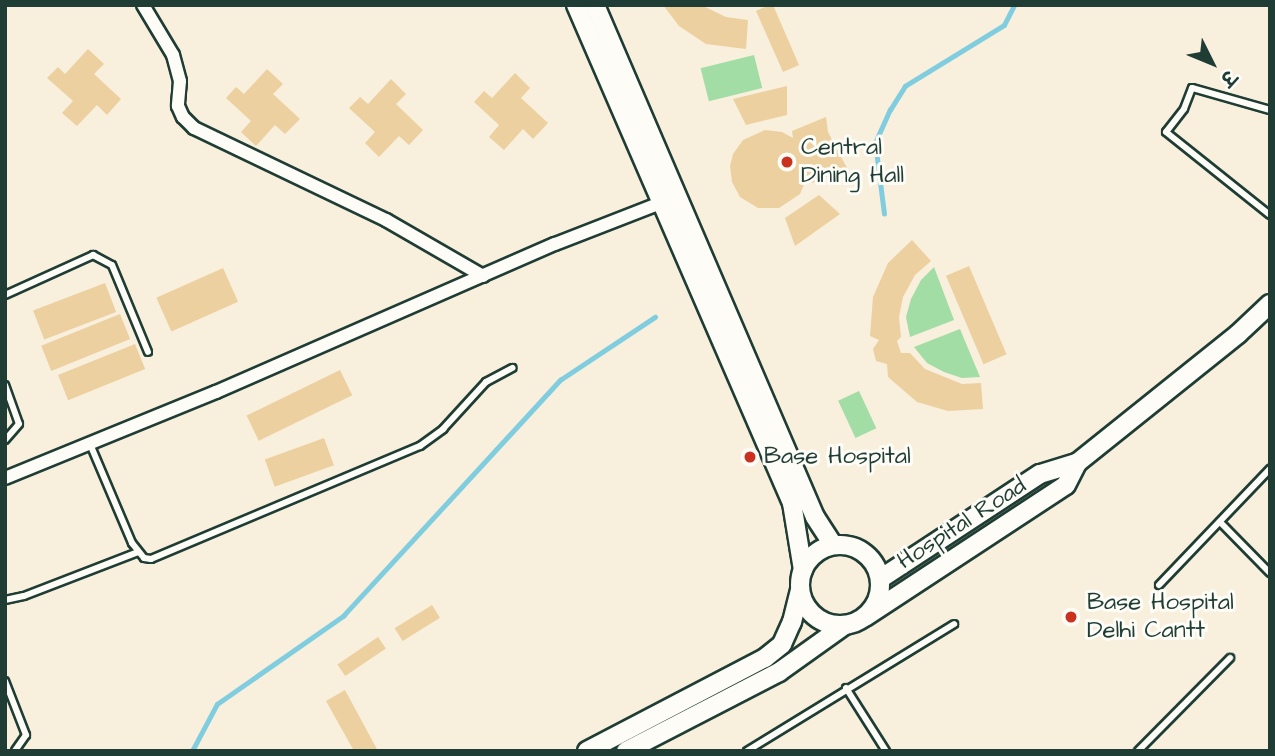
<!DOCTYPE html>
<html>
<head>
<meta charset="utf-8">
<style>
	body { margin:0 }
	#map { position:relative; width:1275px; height:756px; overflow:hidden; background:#f8efdd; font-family:"Architects Daughter","Playpen Sans Deva",sans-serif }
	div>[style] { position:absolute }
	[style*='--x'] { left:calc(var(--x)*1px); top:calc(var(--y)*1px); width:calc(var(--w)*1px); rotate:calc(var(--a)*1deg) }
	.green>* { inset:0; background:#a1dda4; transform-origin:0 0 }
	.stream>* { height:4.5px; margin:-2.25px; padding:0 2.25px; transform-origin:2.25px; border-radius:2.25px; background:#80cde0 }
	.building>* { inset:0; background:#ecd0a0; transform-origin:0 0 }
	.roads { filter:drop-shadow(2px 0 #1f3d34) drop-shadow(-2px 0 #1f3d34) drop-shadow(0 2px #1f3d34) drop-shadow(0 -2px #1f3d34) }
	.lane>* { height:6px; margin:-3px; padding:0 3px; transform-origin:3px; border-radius:3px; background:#fdfcf7 }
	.street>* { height:12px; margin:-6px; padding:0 6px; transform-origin:6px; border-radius:6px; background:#fdfcf7 }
	.secondary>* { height:18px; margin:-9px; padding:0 9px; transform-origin:9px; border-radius:9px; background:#fdfcf7 }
	.secondary>.ring { margin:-9px; padding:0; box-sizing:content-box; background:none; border:18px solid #fdfcf7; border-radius:50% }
	.dots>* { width:19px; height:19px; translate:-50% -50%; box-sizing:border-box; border:4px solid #fdfcf7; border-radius:50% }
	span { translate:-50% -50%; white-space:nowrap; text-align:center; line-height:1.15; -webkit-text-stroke:6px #fdfcf7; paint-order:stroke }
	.poi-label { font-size:24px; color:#1f3d34 }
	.left { translate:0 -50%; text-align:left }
	.street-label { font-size:24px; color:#1f3d34 }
	.frame { position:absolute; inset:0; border:7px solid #1f3d34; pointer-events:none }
	.north { position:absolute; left:1177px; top:28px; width:70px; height:70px; -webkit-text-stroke:5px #fdfcf7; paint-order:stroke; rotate:133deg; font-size:19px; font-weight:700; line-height:28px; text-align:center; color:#1f3d34 }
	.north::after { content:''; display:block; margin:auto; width:24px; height:32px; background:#1f3d34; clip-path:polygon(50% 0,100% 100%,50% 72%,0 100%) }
</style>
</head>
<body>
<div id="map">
	<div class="green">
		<div style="left:754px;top:55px;width:34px;height:55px;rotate:76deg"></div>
		<div style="clip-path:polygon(934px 267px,954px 320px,910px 337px,906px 317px,911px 299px,921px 280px)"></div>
		<div style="clip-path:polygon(960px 329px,980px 377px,962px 378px,944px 372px,927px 363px,914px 347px)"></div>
		<div style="left:859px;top:391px;width:41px;height:23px;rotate:65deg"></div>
	</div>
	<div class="stream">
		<div style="--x:884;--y:214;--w:72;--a:-97.2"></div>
		<div style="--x:875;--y:143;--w:36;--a:-66"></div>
		<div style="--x:890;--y:110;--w:28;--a:-58"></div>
		<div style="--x:905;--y:86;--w:116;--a:-31.6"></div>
		<div style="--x:1004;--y:25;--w:22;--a:-63"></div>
		<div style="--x:192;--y:751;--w:53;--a:-62"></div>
		<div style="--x:217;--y:704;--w:154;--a:-34.9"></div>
		<div style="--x:343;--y:616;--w:321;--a:-47.4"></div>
		<div style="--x:560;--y:380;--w:114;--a:-33.6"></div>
	</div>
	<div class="building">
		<div style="clip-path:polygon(663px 5px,701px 5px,726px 17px,748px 20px,746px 49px,706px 44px,679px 26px)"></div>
		<div style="clip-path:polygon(769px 5px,773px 5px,799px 65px,783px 72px,756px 11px)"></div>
		<div style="clip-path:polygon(88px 49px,104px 64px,94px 74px,121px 99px,107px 115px,97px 105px,77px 126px,62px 113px,73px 101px,47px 78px,58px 67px,65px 74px)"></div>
		<div style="clip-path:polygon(267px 69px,283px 84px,273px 94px,300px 119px,285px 134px,275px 125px,256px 146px,241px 132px,251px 121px,226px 98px,236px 87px,244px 94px)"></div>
		<div style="clip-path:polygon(515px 73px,530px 88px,521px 98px,548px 123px,533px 139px,523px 129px,504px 150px,489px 137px,499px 125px,474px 102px,484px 91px,492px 98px)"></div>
		<div style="clip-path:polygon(391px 79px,406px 94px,396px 104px,423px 130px,409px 145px,399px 136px,379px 157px,365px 143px,375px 132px,349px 108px,360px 97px,368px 104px)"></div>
		<div style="clip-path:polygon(787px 86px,787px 115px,746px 125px,733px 99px)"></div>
		<div style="clip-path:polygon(826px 117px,828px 132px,847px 168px,812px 183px,808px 175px,800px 194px,779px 208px,758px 208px,740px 197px,732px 182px,730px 166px,733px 154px,743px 140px,765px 130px,782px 132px,793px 138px,792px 131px)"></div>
		<div style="clip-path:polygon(819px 195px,840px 214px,795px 246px,785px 218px)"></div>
		<div style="clip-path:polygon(912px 240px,931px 261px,915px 275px,903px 297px,899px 317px,901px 337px,897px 341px,901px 353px,910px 353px,925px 369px,962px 384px,981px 383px,983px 409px,948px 411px,917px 402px,888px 377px,887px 364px,876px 361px,873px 349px,879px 340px,870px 336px,873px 297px,888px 263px)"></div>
		<div style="left:969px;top:266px;width:96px;height:25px;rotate:67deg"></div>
		<div style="left:223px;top:268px;width:37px;height:73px;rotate:66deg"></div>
		<div style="left:105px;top:283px;width:31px;height:77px;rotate:69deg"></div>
		<div style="left:120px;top:314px;width:27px;height:85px;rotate:68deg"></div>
		<div style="left:135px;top:344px;width:27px;height:83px;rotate:68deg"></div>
		<div style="left:340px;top:370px;width:28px;height:104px;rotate:64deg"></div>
		<div style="left:324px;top:438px;width:29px;height:63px;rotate:70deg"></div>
		<div style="left:432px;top:605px;width:15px;height:44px;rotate:58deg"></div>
		<div style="left:378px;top:637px;width:14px;height:49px;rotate:56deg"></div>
		<div style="clip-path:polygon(345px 690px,378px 751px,354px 751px,326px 701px)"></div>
	</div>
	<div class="roads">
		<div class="lane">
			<div style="--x:1270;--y:110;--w:81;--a:-164.2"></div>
			<div style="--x:1192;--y:88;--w:22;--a:111"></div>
			<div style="--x:1184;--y:109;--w:29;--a:128"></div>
			<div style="--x:1166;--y:132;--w:133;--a:38.6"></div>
			<div style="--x:5;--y:295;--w:97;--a:-24.4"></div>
			<div style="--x:93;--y:255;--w:21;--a:28"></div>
			<div style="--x:112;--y:265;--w:94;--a:67.5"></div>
			<div style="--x:5;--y:385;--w:41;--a:70.3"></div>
			<div style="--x:19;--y:424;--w:21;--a:131"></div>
			<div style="--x:90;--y:444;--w:108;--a:67"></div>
			<div style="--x:132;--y:543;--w:19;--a:51"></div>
			<div style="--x:144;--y:558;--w:7;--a:8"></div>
			<div style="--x:151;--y:559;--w:292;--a:-22.8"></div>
			<div style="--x:420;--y:446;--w:29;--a:-36"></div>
			<div style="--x:443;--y:429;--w:64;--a:-47.5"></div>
			<div style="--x:486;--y:382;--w:30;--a:-28"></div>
			<div style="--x:1221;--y:523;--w:70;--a:45.6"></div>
			<div style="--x:1159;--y:585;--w:161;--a:-46.3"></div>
			<div style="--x:5;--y:600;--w:19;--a:-12"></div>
			<div style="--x:24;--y:596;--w:122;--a:-21.1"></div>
			<div style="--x:5;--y:681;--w:58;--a:68.7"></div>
			<div style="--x:26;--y:735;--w:19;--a:125"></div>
			<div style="--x:846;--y:688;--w:75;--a:57.6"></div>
			<div style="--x:747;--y:751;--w:243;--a:-31.5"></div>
			<div style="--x:1138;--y:751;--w:131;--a:-45.3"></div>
		</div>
		<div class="street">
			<div style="--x:143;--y:5;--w:58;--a:59"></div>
			<div style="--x:173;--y:55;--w:27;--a:75"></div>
			<div style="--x:180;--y:81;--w:25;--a:95"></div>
			<div style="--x:178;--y:106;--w:12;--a:66"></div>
			<div style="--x:183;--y:117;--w:16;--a:45"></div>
			<div style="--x:194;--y:128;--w:213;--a:25.6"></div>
			<div style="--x:386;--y:220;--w:112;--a:30"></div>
			<div style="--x:5;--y:478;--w:228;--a:-22.2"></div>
			<div style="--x:216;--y:392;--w:370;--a:-23.6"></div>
			<div style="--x:555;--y:244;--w:119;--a:-21.2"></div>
		</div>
		<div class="secondary">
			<div style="--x:576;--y:5;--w:543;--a:66.55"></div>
			<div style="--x:792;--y:503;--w:68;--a:80.7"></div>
			<div style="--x:595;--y:5;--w:557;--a:66.75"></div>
			<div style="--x:815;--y:517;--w:33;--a:57"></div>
			<div class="ring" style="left:800px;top:545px;width:62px;height:62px"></div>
			<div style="--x:880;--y:579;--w:191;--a:-33.3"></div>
			<div style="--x:1040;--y:474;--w:39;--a:-17"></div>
			<div style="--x:1077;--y:463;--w:206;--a:-38.7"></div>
			<div style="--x:1238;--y:334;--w:44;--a:-43.2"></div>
			<div style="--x:865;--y:617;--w:240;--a:-33.3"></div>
			<div style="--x:1066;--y:485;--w:25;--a:-63"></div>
			<div style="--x:587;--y:751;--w:201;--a:-27.6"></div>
			<div style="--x:765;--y:658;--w:22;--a:-39"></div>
			<div style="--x:782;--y:644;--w:24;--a:-66"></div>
			<div style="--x:792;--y:622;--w:32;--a:-76"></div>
			<div style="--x:626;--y:751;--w:172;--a:-27.3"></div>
			<div style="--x:779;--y:672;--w:81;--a:-35.5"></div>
		</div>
	</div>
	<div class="dots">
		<div style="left:787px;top:162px;background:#c8321e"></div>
		<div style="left:750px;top:457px;background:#c8321e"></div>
		<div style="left:1071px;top:617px;background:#c8321e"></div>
	</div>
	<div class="poi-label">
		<span class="left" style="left:801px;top:162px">Central<br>Dining Hall</span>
		<span class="left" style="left:764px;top:457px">Base Hospital</span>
		<span class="left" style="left:1087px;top:617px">Base Hospital<br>Delhi Cantt</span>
	</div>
	<div class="street-label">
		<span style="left:962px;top:524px;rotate:-33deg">Hospital Road</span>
	</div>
	<div class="frame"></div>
	<div class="north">उ</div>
</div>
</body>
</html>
